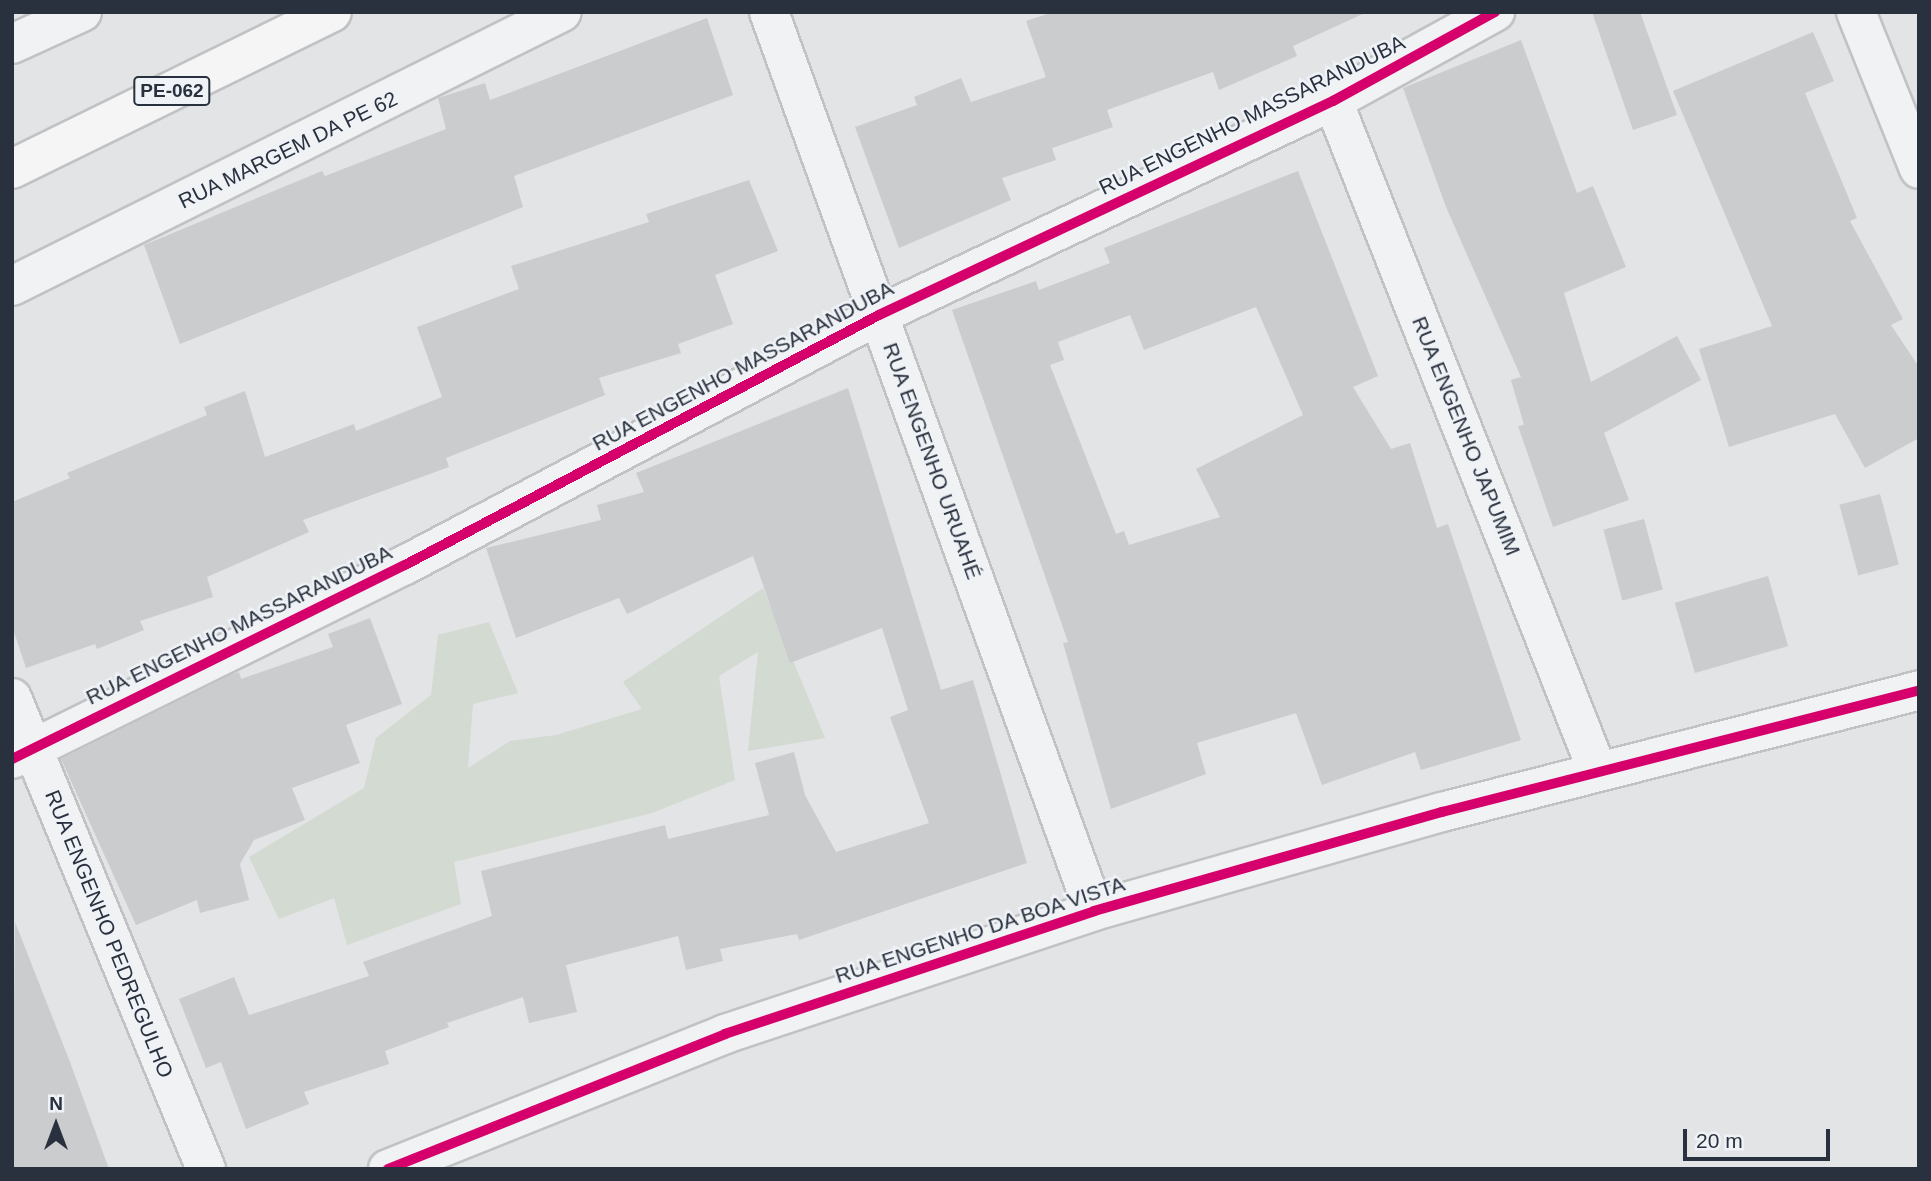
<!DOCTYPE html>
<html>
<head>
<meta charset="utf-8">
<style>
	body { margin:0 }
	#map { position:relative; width:1931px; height:1181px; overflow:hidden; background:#e2e4e6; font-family:Helvetica,sans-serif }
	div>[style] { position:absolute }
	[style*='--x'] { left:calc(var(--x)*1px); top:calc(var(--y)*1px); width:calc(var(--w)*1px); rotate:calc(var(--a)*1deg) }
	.green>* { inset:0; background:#d3dad2 }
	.building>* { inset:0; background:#caccce; transform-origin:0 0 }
	.roads { filter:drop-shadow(2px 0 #c0c2c4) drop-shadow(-2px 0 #c0c2c4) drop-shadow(0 2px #c0c2c4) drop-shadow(0 -2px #c0c2c4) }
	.street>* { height:38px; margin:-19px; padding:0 19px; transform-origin:19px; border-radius:19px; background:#f0f2f3 }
	.primary>* { height:38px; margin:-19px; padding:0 19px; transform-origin:19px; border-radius:19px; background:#f5f5f6 }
	.cycleway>* { height:10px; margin:-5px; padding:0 5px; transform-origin:5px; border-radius:5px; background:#d6006c }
	span { translate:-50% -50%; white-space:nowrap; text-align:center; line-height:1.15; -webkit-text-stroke:5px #eff2f6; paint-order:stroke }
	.shield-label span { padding:2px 5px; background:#eff2f6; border:2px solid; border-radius:5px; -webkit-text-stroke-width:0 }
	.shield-label { font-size:19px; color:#29313e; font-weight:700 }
	.street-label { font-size:21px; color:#29313e }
	.frame { position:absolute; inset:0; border:14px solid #29313e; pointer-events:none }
	.north { position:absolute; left:21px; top:1090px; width:70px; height:70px; -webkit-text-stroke:5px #eff2f6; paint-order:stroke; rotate:0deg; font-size:19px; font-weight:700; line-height:28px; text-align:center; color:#29313e }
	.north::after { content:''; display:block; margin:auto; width:24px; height:32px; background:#29313e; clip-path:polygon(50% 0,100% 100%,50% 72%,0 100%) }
	.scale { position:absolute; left:1683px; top:1129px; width:147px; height:32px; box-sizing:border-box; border:4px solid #29313e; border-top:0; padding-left:9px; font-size:21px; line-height:24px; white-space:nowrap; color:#29313e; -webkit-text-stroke:5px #eff2f6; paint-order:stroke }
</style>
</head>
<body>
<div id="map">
	<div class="green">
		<div style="clip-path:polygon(763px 588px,825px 738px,748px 751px,758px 652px,719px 676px,735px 780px,652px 813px,454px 862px,461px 904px,347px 945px,334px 898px,279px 919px,249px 857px,364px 788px,376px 738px,431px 695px,438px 635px,489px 622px,518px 693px,473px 704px,468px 768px,510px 741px,556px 735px,642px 709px,623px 682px)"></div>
	</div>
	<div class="building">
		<div style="clip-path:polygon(1053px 12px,1367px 12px,1293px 46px,1297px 56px,1219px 90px,1213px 72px,1107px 110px,1113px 127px,1052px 148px,1056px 160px,1002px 178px,1011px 200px,899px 248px,855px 127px,917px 105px,914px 97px,961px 78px,971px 102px,1046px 77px,1026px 21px)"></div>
		<div style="clip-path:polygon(1592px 12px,1640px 12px,1677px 115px,1633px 130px)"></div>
		<div style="clip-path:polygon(707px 18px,733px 95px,514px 176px,523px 207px,180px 344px,144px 245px,322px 171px,325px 176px,446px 129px,438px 98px,485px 83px,490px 100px)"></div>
		<div style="clip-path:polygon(1813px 32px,1834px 81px,1805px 93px,1857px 218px,1850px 221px,1903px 319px,1891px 325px,1919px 367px,1919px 438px,1865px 468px,1835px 414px,1729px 447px,1699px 349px,1772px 326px,1673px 91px)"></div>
		<div style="clip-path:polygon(1521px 40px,1577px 193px,1593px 186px,1626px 267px,1564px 293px,1591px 382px,1677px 336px,1701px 380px,1604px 433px,1629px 500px,1553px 527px,1518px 426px,1524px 425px,1511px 380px,1521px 377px,1446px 207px,1403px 88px)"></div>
		<div style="clip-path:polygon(evenodd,1298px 171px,1378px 376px,1353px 387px,1391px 449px,1410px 443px,1437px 528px,1448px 524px,1521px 740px,1421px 770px,1415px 752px,1322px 785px,1296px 713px,1197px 743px,1206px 774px,1111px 809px,1063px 643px,1068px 642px,952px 310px,1036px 281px,1039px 290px,1110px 263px,1104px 248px,1298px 171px,1256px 307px,1303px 415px,1196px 469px,1220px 517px,1129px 545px,1124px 531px,1116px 534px,1050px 365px,1064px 360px,1058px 342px,1130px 315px,1144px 350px,1256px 307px)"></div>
		<div style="clip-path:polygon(749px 180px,778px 251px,715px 275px,733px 324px,678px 344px,681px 353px,599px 378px,605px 395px,446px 458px,449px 467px,303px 520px,309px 532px,207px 577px,213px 597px,140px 621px,144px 630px,97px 649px,95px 644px,26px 668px,12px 626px,12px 502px,70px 478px,67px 473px,207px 415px,204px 407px,245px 391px,265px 457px,354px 424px,356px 431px,442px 397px,417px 327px,519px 289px,511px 266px,649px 222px,646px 214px)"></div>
		<div style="clip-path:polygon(848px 388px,941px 690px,973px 680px,1027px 863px,799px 940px,797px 934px,720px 949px,723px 961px,686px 970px,678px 936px,566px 965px,577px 1012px,529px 1023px,523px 997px,447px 1023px,449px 1027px,385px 1051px,389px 1064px,304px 1092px,309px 1104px,246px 1129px,221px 1062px,206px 1068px,179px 999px,234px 977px,249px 1015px,369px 976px,363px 962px,492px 916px,481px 871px,665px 825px,668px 839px,769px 815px,755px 763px,794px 752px,805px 795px,836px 852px,929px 823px,890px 717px,908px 710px,882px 628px,790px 663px,753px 556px,627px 614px,619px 598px,516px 638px,486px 548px,601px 520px,597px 505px,644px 492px,636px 473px)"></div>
		<div style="left:1880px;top:494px;width:73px;height:42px;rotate:75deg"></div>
		<div style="left:1644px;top:519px;width:73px;height:42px;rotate:75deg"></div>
		<div style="left:1768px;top:576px;width:73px;height:97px;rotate:74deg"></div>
		<div style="clip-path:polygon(370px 618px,402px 704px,346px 725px,360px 763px,292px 788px,305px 820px,254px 840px,240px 864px,249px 900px,200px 913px,197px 900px,136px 925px,61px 759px,231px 675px,239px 672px,241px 679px,333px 647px,328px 634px)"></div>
		<div style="clip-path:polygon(15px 922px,70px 1062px,109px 1169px,12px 1169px)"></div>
	</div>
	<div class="roads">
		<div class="street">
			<div style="--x:769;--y:12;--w:956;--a:70.12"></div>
			<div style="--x:1856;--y:12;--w:169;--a:68.1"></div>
			<div style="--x:12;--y:44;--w:77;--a:-24.6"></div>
			<div style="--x:1333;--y:101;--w:719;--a:68.46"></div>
			<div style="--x:12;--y:286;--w:614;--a:-26.48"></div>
			<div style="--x:12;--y:698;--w:509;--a:67.61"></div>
			<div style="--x:12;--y:759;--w:438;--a:-26.3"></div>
			<div style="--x:405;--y:565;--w:536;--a:-27.81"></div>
			<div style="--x:879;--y:315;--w:502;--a:-25.24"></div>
			<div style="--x:1333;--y:101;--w:185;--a:-28.8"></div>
			<div style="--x:388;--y:1169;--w:363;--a:-21.8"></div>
			<div style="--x:725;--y:1034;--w:389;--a:-18.4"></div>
			<div style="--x:1094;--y:911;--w:362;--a:-15.9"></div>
			<div style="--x:1442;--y:812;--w:492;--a:-14.3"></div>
		</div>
		<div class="primary">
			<div style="--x:12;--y:169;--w:356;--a:-26.1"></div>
		</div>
	</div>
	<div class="cycleway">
		<div style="--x:12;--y:759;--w:438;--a:-26.3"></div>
		<div style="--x:405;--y:565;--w:536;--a:-27.81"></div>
		<div style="--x:879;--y:315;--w:502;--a:-25.24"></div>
		<div style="--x:1333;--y:101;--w:185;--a:-28.8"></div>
		<div style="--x:388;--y:1169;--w:363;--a:-21.8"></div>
		<div style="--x:725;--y:1034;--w:389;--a:-18.4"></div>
		<div style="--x:1094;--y:911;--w:362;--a:-15.9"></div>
		<div style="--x:1442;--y:812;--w:492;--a:-14.3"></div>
	</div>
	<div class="shield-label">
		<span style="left:172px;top:91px">PE-062</span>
	</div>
	<div class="street-label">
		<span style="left:1252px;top:115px;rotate:-26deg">RUA ENGENHO MASSARANDUBA</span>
		<span style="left:288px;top:150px;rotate:-26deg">RUA MARGEM DA PE 62</span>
		<span style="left:743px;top:366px;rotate:-28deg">RUA ENGENHO MASSARANDUBA</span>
		<span style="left:1466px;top:436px;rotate:68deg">RUA ENGENHO JAPUMIM</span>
		<span style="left:932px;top:461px;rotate:70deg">RUA ENGENHO URUAHÉ</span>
		<span style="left:239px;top:625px;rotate:-26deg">RUA ENGENHO MASSARANDUBA</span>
		<span style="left:980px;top:930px;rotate:-18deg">RUA ENGENHO DA BOA VISTA</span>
		<span style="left:109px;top:934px;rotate:68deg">RUA ENGENHO PEDREGULHO</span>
	</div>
	<div class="frame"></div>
	<div class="north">N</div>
	<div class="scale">20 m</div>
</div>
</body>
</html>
